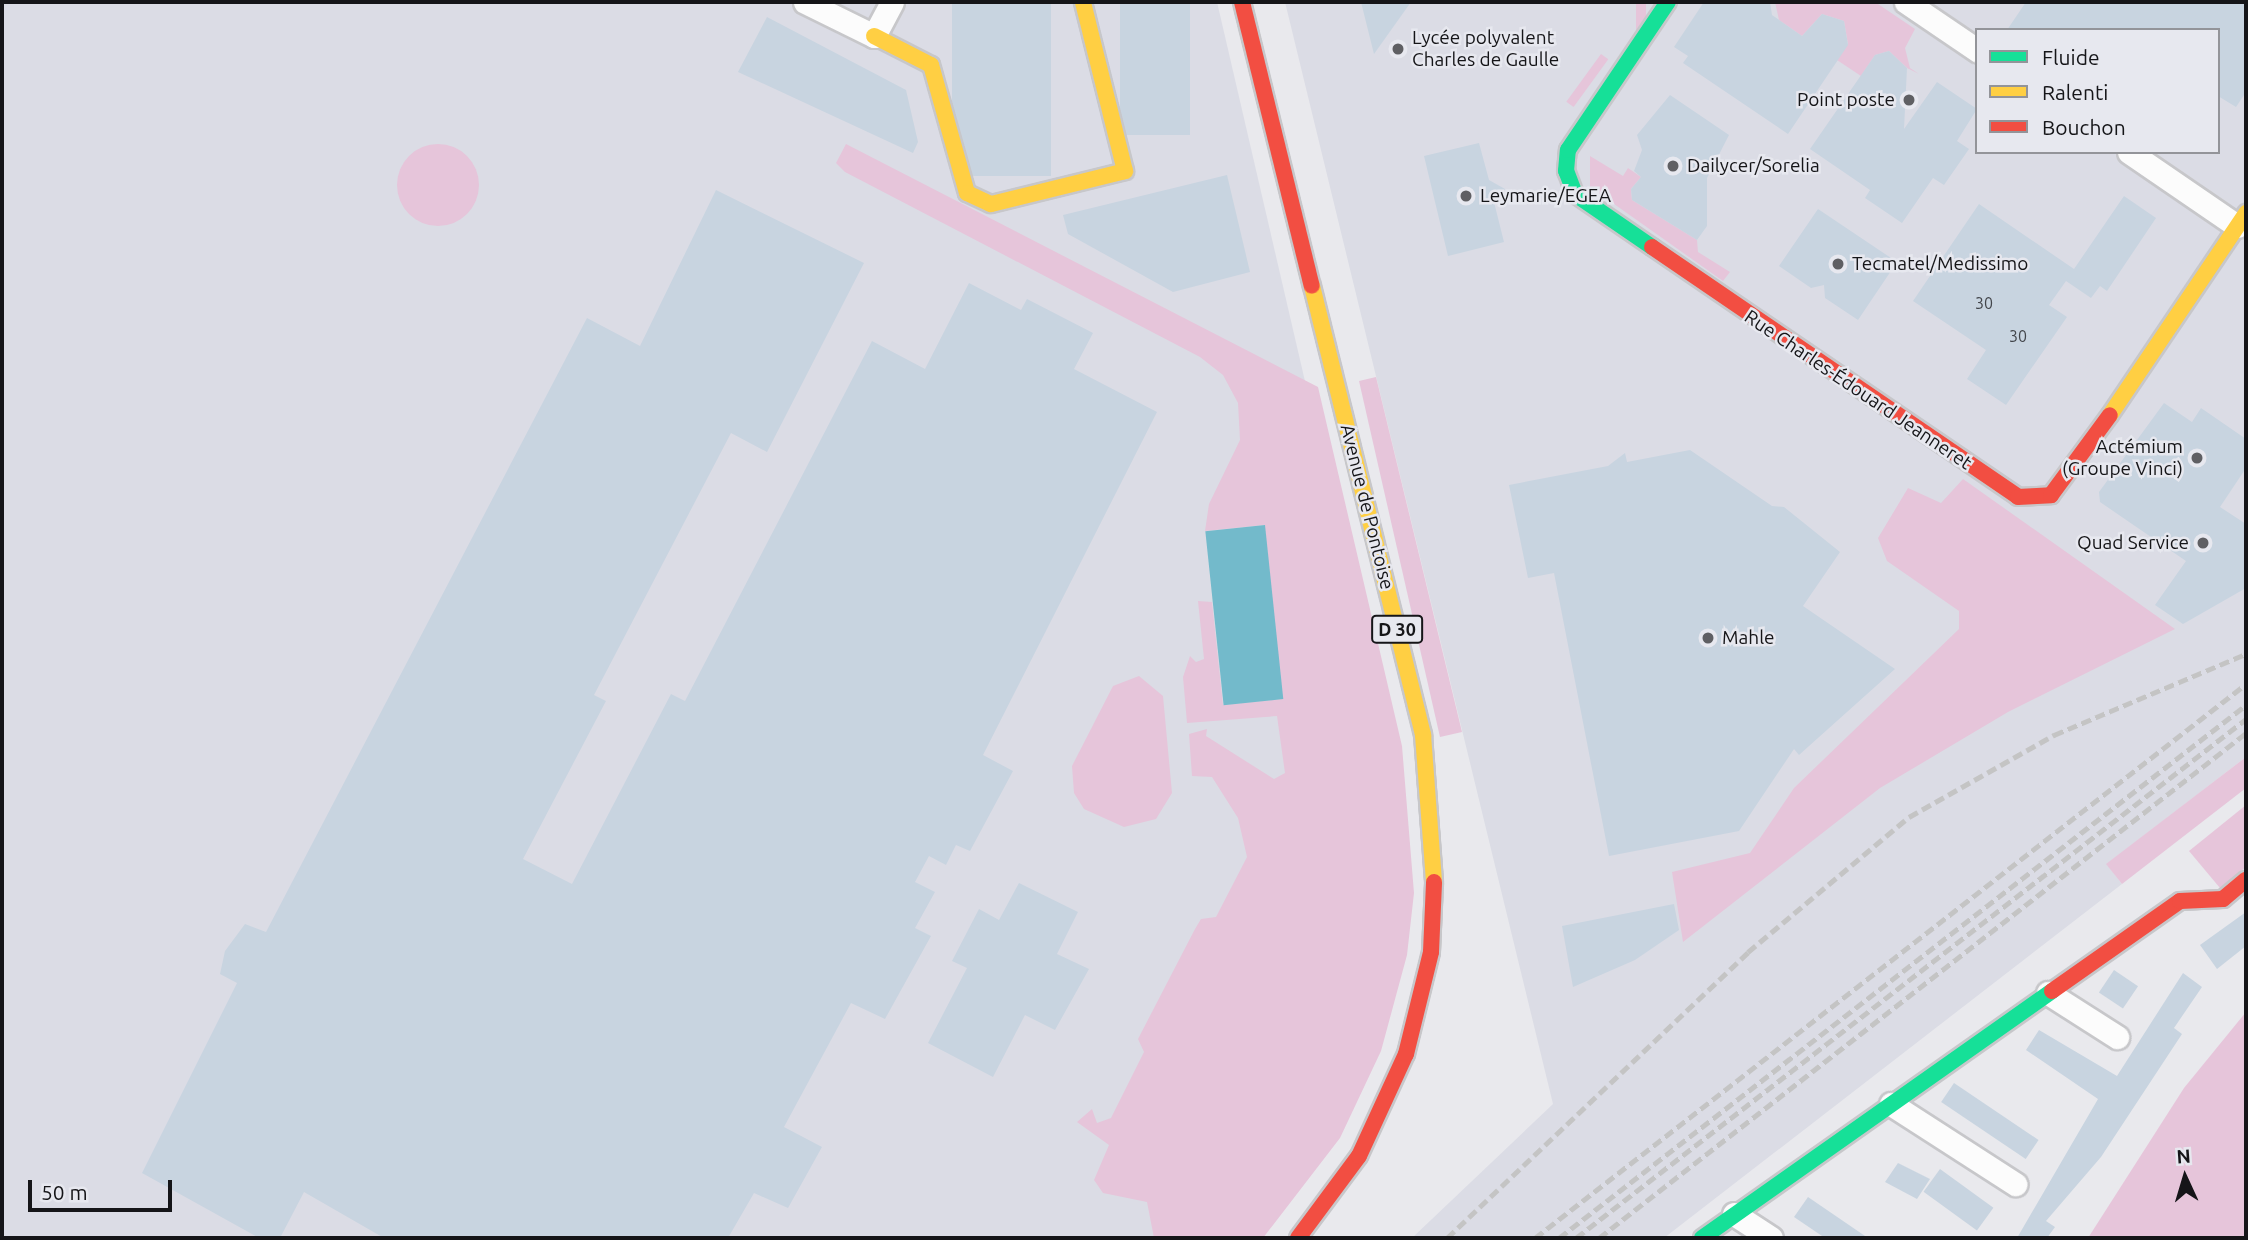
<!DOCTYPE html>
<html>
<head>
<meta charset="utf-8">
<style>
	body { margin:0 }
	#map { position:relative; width:2248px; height:1240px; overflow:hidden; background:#e9e9ed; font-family:Ubuntu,sans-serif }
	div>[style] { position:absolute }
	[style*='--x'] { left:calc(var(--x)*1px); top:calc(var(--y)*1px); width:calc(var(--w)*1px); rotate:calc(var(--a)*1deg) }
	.built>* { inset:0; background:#dbdce5 }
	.green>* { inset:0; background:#e6c5da; transform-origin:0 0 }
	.round { border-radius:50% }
	.water>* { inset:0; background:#73bacb; transform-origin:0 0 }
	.building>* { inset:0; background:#c8d4e0; transform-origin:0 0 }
	.roads { filter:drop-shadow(2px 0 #c7c7ca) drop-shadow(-2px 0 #c7c7ca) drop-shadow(0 2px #c7c7ca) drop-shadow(0 -2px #c7c7ca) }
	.street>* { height:23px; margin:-11.5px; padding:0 11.5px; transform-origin:11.5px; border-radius:11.5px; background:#fcfcfc }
	.fast>* { height:16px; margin:-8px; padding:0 8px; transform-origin:8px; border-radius:8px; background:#16e098 }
	.slow>* { height:16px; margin:-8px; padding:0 8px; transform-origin:8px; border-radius:8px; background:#ffcf43 }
	.jam>* { height:16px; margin:-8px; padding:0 8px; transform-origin:8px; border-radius:8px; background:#f24e42 }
	.rail>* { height:5px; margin-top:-2.5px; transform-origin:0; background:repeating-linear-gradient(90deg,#c4c4c4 0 10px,transparent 0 15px) }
	.dots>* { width:19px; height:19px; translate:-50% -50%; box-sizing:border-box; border:4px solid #e7e8ef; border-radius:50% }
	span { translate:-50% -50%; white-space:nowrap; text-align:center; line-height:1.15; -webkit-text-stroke:5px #e7e8ef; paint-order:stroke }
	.number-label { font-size:16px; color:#42454a }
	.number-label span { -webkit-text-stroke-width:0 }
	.shield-label span { padding:2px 5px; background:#e7e8ef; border:2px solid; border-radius:5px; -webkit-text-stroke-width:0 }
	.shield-label { font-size:18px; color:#151518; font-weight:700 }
	.poi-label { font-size:19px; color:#151518 }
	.left { translate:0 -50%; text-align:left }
	.right { translate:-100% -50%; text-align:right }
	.street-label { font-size:19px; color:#151518 }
	.frame { position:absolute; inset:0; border:4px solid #151518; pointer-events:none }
	.legend { position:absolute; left:1975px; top:28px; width:245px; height:126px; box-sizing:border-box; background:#e7e8ef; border:2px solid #939499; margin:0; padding:9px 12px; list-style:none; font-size:21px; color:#151518 }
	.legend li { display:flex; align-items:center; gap:14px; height:35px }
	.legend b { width:35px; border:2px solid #939499 }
	.north { position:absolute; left:2150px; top:1142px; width:70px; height:70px; -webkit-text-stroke:5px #e7e8ef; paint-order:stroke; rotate:356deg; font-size:19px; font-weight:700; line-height:28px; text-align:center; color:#151518 }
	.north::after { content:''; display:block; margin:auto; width:24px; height:32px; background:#151518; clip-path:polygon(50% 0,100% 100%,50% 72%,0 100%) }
	.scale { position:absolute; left:28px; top:1180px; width:144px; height:32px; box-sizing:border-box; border:4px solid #151518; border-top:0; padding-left:9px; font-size:21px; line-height:24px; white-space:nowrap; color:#151518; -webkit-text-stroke:5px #e7e8ef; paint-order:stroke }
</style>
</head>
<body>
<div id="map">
	<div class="built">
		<div style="clip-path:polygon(2px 2px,1217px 2px,1343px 545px,1251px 1238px,2px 1238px)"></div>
		<div style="clip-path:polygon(evenodd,1285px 2px,2246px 2px,2246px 757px,2107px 864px,2122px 884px,1664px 1238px,1412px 1238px,1553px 1104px,1285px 2px,1977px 30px,2218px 30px,2218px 152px,1977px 152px,1977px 30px)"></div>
	</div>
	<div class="green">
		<div style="left:1636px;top:2px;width:10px;height:48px"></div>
		<div style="clip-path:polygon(1775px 2px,1875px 2px,1915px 29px,1905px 48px,1910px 68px,1919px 74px,1907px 68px,1889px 51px,1875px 55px,1861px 76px,1837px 60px,1848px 44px,1844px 21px,1822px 14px,1802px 36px,1779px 20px)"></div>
		<div style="left:1601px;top:54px;width:9px;height:59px;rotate:36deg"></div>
		<div class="round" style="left:397px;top:144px;width:82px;height:82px"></div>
		<div style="clip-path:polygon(846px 144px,1318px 387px,1402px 746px,1414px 893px,1407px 955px,1381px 1051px,1340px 1138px,1263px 1238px,1154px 1238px,1147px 1202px,1103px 1193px,1094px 1180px,1109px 1145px,1077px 1122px,1092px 1109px,1097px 1123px,1111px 1118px,1144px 1052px,1138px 1039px,1195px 929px,1201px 919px,1216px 917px,1247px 857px,1238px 818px,1212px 777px,1192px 776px,1189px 734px,1207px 729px,1206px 736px,1274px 779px,1285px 773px,1277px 716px,1187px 723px,1183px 677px,1190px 656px,1196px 662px,1204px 659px,1198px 601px,1212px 602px,1223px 705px,1282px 699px,1264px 525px,1205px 531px,1209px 504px,1240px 440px,1238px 403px,1223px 375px,1200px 357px,845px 172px,836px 163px)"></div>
		<div style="clip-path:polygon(1590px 156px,1623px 176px,1628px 168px,1641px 177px,1631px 189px,1632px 200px,1697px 240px,1698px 252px,1730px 272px,1723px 281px,1590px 187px)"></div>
		<div style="clip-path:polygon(1376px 377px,1462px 732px,1440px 737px,1359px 381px)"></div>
		<div style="clip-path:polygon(1963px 479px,2175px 629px,2008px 712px,1880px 788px,1683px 942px,1672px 872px,1750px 853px,1794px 788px,1959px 629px,1959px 611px,1887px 561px,1878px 538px,1908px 488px,1941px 503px)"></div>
		<div style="clip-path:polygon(1139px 676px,1163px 696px,1172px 793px,1156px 819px,1124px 827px,1084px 809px,1074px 793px,1072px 766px,1113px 686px)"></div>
		<div style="clip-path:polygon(2246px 757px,2246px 788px,2122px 884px,2106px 864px)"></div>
		<div style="clip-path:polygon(2246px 805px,2246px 867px,2220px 888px,2189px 851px)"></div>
		<div style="clip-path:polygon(2246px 1012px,2246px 1238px,2088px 1238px,2184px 1088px)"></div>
	</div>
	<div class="water">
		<div style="left:1265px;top:525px;width:175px;height:60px;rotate:84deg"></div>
	</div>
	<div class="building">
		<div style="left:952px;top:2px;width:99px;height:174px"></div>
		<div style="left:1120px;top:2px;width:70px;height:133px"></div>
		<div style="clip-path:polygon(1361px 2px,1411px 2px,1374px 54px)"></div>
		<div style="clip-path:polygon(1704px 2px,1770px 2px,1772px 15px,1802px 36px,1822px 14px,1844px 21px,1848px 45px,1788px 134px,1683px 63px,1688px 56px,1674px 47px)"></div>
		<div style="clip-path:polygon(2026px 2px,2246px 2px,2246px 92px,2236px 107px,2218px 96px,2218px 30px,2007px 30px)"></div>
		<div style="clip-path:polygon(767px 17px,906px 90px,918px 142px,913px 153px,738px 72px)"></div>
		<div style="clip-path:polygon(1889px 51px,1907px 68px,1904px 129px,1937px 82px,1977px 109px,1957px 141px,1969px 149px,1944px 185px,1933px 178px,1902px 223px,1865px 198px,1870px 190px,1810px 149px,1875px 55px)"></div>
		<div style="clip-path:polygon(1670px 95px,1729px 135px,1707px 178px,1707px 226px,1697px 240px,1632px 200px,1631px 189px,1641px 177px,1634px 171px,1642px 150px,1637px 135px)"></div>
		<div style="clip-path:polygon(1479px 143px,1489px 180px,1505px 189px,1494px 202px,1504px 242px,1448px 256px,1424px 156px)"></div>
		<div style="clip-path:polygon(1227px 175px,1250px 272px,1173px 292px,1068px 234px,1063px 215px)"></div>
		<div style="clip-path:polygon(716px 190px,864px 263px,767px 452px,731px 433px,594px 695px,606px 701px,523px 859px,572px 884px,671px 694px,685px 701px,872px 341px,925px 369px,969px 283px,1021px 310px,1027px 299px,1093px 333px,1074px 369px,1157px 412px,983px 755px,1013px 771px,970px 851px,956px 845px,946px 865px,929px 856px,915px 882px,935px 892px,915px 928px,931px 936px,885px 1019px,851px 1003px,784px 1127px,822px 1147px,788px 1208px,754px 1193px,728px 1238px,384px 1238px,304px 1192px,280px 1238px,259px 1238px,142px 1173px,237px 983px,220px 974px,225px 951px,245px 924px,266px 932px,587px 318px,640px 346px)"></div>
		<div style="clip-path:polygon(2124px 196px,2156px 218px,2107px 291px,2100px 286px,2091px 298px,2066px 281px,2049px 305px,2067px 317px,2006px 405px,1967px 379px,1986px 350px,1913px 301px,1979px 204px,2074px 269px)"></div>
		<div style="clip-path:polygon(1818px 209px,1897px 262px,1858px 320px,1825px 298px,1824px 285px,1811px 288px,1779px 266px)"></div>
		<div style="clip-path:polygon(2164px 403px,2192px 422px,2201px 408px,2246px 439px,2246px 468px,2220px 507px,2246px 524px,2246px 588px,2183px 624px,2155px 605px,2186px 561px,2100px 502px,2099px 492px)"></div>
		<div style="clip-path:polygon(1690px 450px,1772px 506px,1784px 507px,1840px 552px,1803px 606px,1895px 669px,1799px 755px,1794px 749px,1739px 831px,1609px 856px,1554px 573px,1528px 578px,1509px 485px,1608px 466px,1625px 453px,1627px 462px)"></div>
		<div style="clip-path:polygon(1019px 883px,1078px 912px,1057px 954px,1089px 969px,1055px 1030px,1025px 1015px,993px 1077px,928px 1043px,967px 968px,952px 961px,979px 909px,999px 920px)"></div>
		<div style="clip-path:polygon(1674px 904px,1679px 930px,1635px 960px,1573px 987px,1562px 926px)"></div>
		<div style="clip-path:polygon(2246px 912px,2246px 946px,2217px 969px,2200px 945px)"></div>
		<div style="left:2114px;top:970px;width:29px;height:27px;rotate:34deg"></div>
		<div style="clip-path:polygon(2183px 973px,2202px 987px,2174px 1028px,2182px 1034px,2101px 1157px,2046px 1221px,2055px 1227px,2047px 1238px,2017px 1238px,2098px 1099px,2026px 1050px,2039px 1030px,2117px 1076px)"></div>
		<div style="left:1954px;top:1083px;width:102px;height:23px;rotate:34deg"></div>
		<div style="clip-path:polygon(1898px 1163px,1930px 1179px,1917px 1199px,1885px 1182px)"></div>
		<div style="left:1940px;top:1169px;width:66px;height:28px;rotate:36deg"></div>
		<div style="clip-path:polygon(1808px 1197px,1868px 1238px,1825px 1238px,1794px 1217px)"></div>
	</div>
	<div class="roads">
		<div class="street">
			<div style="--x:805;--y:2;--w:77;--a:26.2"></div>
			<div style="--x:874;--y:36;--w:38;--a:-62"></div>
			<div style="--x:1906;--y:2;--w:86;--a:34.1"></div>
			<div style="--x:2129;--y:152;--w:131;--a:34.4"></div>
			<div style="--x:2048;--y:993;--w:82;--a:32.5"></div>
			<div style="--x:1891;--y:1104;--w:148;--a:32.8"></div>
			<div style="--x:1734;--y:1214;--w:44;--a:33"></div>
		</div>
		<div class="fast">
			<div style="--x:1652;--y:247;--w:93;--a:-145.5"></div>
			<div style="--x:1575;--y:194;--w:25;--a:-111"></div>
			<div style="--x:1566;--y:171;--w:21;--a:-85"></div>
			<div style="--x:1568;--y:150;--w:179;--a:-56"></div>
			<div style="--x:1702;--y:1238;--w:428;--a:-35.2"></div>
		</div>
		<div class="slow">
			<div style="--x:874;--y:36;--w:64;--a:27"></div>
			<div style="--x:931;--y:65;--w:133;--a:74.3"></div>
			<div style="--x:967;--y:193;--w:26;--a:25"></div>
			<div style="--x:991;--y:204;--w:138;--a:-13.8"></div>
			<div style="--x:1125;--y:171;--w:174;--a:-104"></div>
			<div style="--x:1312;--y:286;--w:463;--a:76.1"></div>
			<div style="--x:1423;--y:735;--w:147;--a:85.7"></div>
			<div style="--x:2110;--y:415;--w:244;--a:-56"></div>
		</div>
		<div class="jam">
			<div style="--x:1242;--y:2;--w:292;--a:76.2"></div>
			<div style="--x:1652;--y:247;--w:443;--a:34.3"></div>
			<div style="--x:2018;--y:497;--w:33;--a:-3"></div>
			<div style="--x:2051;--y:495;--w:99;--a:-53.6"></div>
			<div style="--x:2052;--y:991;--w:156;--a:-35.1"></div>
			<div style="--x:2180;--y:901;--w:43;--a:-2.7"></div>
			<div style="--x:2223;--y:899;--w:30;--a:-40"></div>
			<div style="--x:1298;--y:1238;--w:102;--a:-53.4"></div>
			<div style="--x:1359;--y:1156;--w:112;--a:-65.3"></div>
			<div style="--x:1406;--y:1054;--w:105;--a:-76.2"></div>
			<div style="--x:1431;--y:952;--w:70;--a:-87.5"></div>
		</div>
	</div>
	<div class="rail">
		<div style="--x:1447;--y:1238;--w:415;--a:-43.5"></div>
		<div style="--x:1748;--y:952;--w:210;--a:-40"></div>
		<div style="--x:1909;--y:817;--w:167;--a:-29.5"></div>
		<div style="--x:2054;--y:735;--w:208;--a:-22.9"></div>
		<div style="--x:1535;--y:1238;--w:901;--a:-37.93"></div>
		<div style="--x:1559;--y:1238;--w:870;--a:-37.81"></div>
		<div style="--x:1576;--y:1238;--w:848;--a:-37.76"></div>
		<div style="--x:1599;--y:1238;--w:821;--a:-37.97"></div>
	</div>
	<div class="dots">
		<div style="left:1398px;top:49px;background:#5f5f63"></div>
		<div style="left:1909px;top:100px;background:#5f5f63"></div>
		<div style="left:1673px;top:166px;background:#5f5f63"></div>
		<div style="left:1466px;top:196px;background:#5f5f63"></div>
		<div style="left:1838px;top:264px;background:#5f5f63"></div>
		<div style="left:2197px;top:458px;background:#5f5f63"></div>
		<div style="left:2203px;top:543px;background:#5f5f63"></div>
		<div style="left:1708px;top:638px;background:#5f5f63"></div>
	</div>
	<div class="number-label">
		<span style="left:1984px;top:303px">30</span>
		<span style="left:2018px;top:336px">30</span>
	</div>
	<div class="shield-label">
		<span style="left:1397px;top:629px">D 30</span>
	</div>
	<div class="poi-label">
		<span class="left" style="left:1412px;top:49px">Lycée polyvalent<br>Charles de Gaulle</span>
		<span class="right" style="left:1895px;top:100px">Point poste</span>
		<span class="left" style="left:1687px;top:166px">Dailycer/Sorelia</span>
		<span class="left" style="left:1480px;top:196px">Leymarie/EGEA</span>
		<span class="left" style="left:1852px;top:264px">Tecmatel/Medissimo</span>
		<span class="right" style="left:2183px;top:458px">Actémium<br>(Groupe Vinci)</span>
		<span class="right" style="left:2189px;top:543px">Quad Service</span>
		<span class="left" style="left:1722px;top:638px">Mahle</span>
	</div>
	<div class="street-label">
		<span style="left:1858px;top:390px;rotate:34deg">Rue Charles-Édouard Jeanneret</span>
		<span style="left:1367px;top:507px;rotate:76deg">Avenue de Pontoise</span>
	</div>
	<div class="frame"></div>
	<ul class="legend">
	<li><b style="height:9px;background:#16e098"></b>Fluide</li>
	<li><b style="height:9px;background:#ffcf43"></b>Ralenti</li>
	<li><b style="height:9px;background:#f24e42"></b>Bouchon</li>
	</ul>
	<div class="north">N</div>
	<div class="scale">50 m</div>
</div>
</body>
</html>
